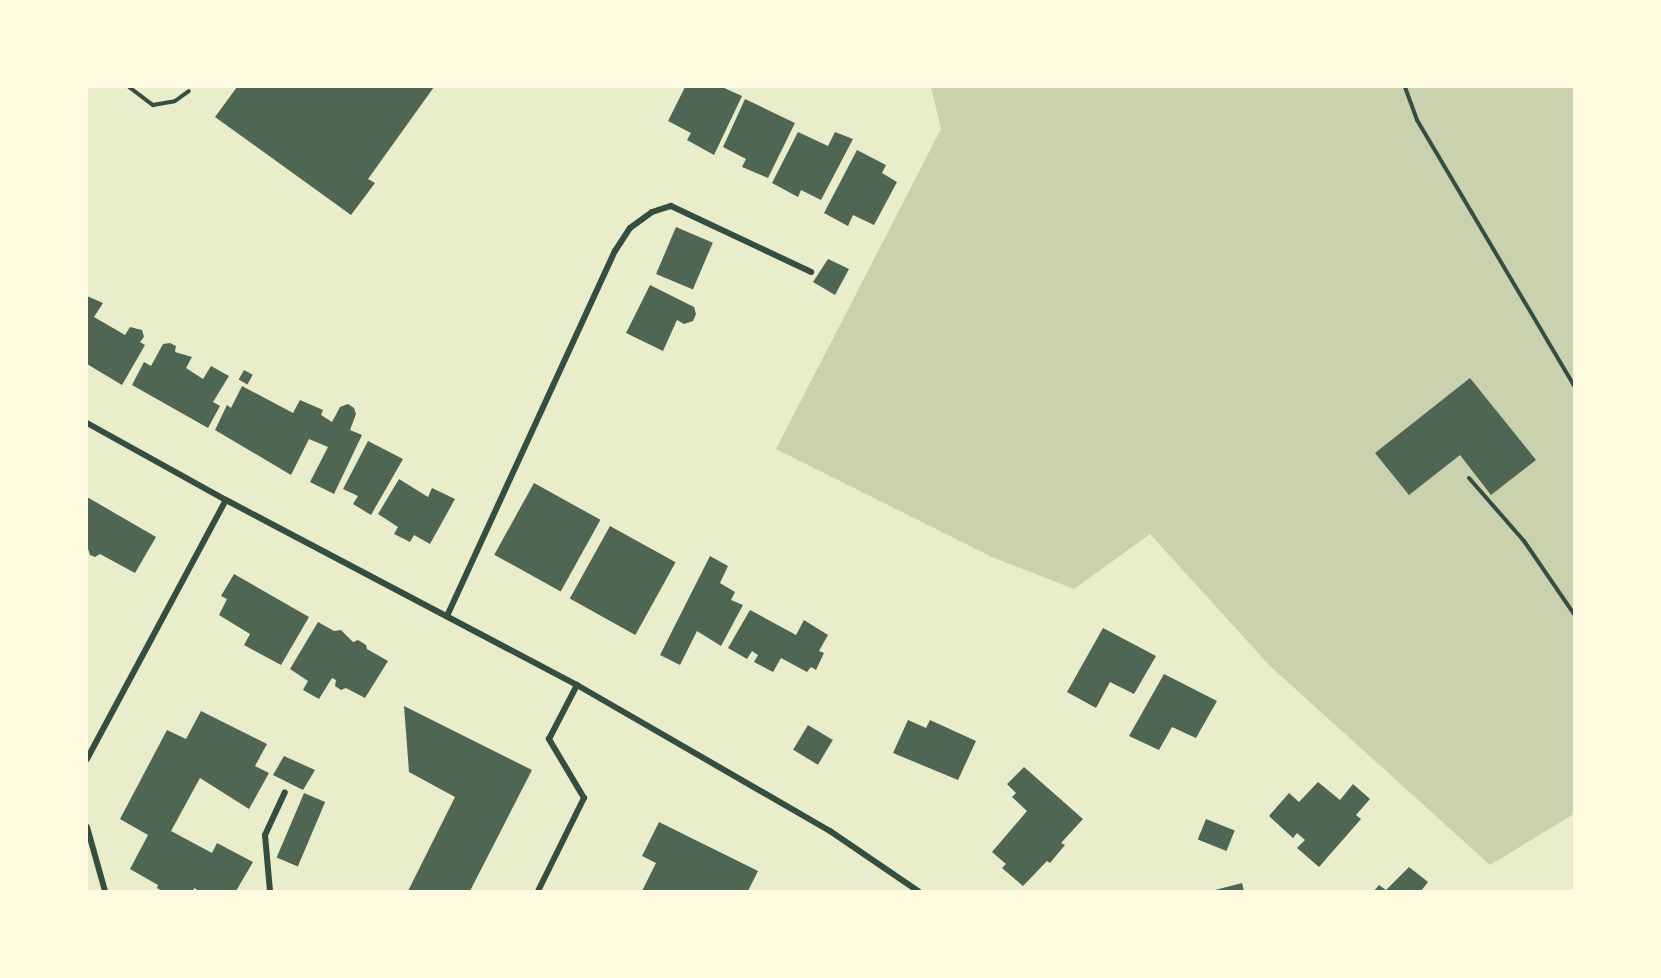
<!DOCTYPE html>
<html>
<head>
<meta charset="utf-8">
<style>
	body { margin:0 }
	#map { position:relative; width:1661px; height:978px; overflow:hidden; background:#e9edc9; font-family:"Alegreya Sans",sans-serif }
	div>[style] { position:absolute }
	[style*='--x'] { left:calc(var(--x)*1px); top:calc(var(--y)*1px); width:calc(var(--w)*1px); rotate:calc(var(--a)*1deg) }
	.green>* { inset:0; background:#cad2ad }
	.building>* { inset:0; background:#4f6655; transform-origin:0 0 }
	.path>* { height:4px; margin:-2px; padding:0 2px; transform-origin:2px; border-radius:2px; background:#344e41 }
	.minor>* { height:6px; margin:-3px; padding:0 3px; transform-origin:3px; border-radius:3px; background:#344e41 }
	span { translate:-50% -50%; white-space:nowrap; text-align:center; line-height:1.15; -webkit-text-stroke:6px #fefae0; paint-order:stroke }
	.frame { position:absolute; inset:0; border:88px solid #fefae0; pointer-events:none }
</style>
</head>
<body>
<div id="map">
	<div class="green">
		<div style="clip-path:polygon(931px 87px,1574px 87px,1574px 814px,1490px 865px,1270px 666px,1150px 534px,1074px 589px,992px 557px,776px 449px,941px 129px)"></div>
	</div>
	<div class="building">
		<div style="clip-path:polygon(237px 87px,434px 87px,368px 179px,375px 183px,351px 215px,215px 117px)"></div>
		<div style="clip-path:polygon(685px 87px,722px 87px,742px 96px,714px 155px,687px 140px,691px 133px,668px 121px)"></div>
		<div style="clip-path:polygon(745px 99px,795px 123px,768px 178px,742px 167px,746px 159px,723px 147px)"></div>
		<div style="clip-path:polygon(798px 132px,828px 146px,835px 132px,853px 139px,821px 200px,801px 190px,798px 197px,772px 183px)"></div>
		<div style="clip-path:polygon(857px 150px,886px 165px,882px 173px,897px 182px,874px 225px,853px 215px,848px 226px,824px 213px)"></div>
		<div style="left:676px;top:227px;width:40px;height:51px;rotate:23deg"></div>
		<div style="clip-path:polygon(828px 259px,849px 269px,835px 295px,813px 282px)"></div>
		<div style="clip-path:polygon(650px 285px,694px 307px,696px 314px,693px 321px,684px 324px,677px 320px,663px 351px,626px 333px)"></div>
		<div style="clip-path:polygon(87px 296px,103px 303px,94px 317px,125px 335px,130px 327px,142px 330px,144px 337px,140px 342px,145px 345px,122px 385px,87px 364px)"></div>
		<div style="clip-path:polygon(170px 343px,176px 346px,175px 352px,192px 357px,186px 368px,203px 379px,211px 366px,229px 376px,213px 402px,220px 406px,208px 428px,132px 385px,144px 362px,151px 366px,163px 344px)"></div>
		<div style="left:244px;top:370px;width:10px;height:11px;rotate:29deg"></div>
		<div style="clip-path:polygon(1470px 378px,1536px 460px,1491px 495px,1460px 455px,1409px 495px,1375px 453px)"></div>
		<div style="clip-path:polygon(242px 386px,293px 413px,300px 400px,323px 410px,321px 415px,332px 422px,340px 407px,348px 404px,354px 408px,356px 414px,350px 430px,362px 435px,334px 494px,310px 482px,328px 447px,309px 439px,291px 475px,215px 430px,227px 405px,231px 408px)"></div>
		<div style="clip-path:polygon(368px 441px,403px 459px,371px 515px,353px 504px,358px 496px,343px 489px)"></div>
		<div style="clip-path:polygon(399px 479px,428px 497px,432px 488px,455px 499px,430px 544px,414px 535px,410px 542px,394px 534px,398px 527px,378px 514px)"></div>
		<div style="left:534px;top:483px;width:76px;height:82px;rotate:29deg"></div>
		<div style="clip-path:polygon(87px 497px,156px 537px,135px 573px,100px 554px,95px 557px,90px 555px,87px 546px)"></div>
		<div style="left:610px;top:526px;width:75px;height:83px;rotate:29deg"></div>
		<div style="clip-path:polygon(710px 556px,728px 566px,720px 583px,735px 592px,731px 600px,743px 605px,721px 646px,697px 631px,680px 665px,660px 655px)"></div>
		<div style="clip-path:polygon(234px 574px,309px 617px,281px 665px,244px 645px,250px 634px,219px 615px,227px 599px,221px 596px)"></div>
		<div style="clip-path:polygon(750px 610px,796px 635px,804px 620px,828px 635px,819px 651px,824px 653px,816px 670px,811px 667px,807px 672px,781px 658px,773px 672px,754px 662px,758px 655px,752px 651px,747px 659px,728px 648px)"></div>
		<div style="clip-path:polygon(318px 622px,334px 631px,341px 630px,353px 642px,358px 640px,366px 645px,367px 649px,388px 661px,365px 698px,346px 688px,341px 690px,335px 686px,336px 680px,332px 678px,319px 699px,303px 690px,308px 681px,290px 669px)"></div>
		<div style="clip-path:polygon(1103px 628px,1156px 656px,1134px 694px,1110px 682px,1096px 708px,1067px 692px)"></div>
		<div style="clip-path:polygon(1164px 674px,1217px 701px,1196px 738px,1172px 727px,1159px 750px,1129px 736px)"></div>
		<div style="clip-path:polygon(404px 706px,532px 770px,470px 891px,408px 891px,455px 797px,409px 772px)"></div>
		<div style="clip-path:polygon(201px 711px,267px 744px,255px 766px,269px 773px,249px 809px,200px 778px,171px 831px,212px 853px,217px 843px,253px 862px,236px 891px,199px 891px,194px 888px,193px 891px,162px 891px,157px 888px,158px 885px,130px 869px,148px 835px,120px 819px,167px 730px,186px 739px)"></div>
		<div style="clip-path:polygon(908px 720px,926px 728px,930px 720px,976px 741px,958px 780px,893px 753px)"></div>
		<div style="left:808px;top:725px;width:29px;height:29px;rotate:31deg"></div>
		<div style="clip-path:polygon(284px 756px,315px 770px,303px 790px,273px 775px)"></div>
		<div style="clip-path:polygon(1024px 767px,1083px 819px,1061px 843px,1065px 845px,1050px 863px,1047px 861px,1023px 886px,1002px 868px,1006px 864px,992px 852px,1027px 811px,1012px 797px,1016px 793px,1007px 784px)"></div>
		<div style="clip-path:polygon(1318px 782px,1340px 800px,1353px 784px,1370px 799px,1356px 815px,1361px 819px,1319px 867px,1297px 848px,1305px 840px,1297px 833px,1293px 838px,1269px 816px,1289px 793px,1299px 802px)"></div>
		<div style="left:304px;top:793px;width:23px;height:70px;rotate:23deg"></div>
		<div style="left:1206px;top:819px;width:31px;height:22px;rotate:22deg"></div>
		<div style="clip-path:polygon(659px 822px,758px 871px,748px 891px,642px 891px,656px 863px,642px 856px)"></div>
		<div style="clip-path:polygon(1409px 867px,1428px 882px,1421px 891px,1374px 891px,1379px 885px,1386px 890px)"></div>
		<div style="clip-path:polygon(1242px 883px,1244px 891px,1215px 891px,1215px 890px)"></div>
	</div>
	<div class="path">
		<div style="--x:129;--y:87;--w:30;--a:37"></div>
		<div style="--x:153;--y:105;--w:22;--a:-10"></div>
		<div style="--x:175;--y:101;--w:17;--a:-36"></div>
		<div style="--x:1405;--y:87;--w:35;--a:70"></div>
		<div style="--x:1417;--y:120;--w:309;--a:59.4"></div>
		<div style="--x:1469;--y:478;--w:84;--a:48.9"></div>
		<div style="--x:1524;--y:541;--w:88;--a:55.6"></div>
	</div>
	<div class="minor">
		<div style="--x:87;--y:423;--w:159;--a:29"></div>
		<div style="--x:226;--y:500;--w:397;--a:27.8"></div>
		<div style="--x:577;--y:685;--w:292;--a:30"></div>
		<div style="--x:830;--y:831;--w:107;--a:34.3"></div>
		<div style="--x:447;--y:616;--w:402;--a:-65.3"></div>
		<div style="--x:615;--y:251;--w:27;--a:-57"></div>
		<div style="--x:630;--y:228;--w:27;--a:-36"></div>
		<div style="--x:652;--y:212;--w:20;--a:-18"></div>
		<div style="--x:671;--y:206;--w:155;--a:25.2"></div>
		<div style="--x:87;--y:759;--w:294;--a:-61.8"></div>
		<div style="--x:87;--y:827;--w:66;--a:74.3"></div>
		<div style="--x:270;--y:891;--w:56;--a:-95.1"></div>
		<div style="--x:265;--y:835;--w:47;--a:-65.1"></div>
		<div style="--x:538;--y:891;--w:104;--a:-63.7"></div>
		<div style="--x:584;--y:798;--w:69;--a:-120.7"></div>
		<div style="--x:549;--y:739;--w:61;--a:-62.6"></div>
	</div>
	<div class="frame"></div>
</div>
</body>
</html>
